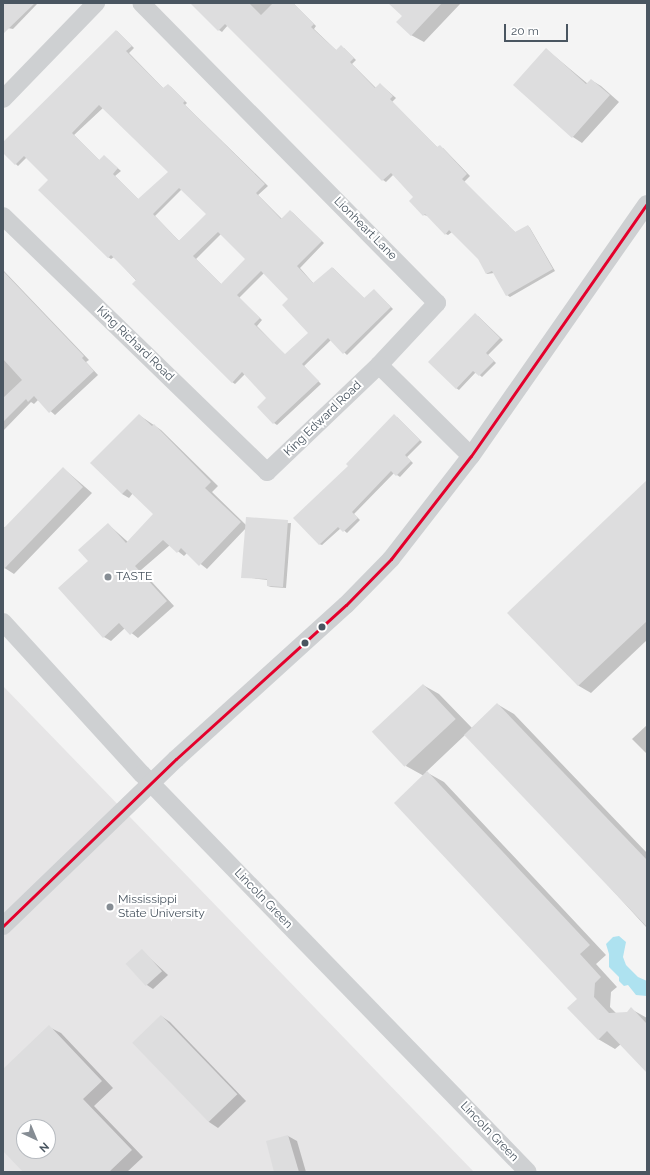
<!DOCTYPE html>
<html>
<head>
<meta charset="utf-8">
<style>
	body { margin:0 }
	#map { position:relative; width:650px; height:1175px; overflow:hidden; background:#f4f4f4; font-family:Raleway,sans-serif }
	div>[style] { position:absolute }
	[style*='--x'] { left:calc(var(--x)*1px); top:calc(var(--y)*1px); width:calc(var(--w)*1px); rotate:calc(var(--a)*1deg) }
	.education>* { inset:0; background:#e6e5e6 }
	.water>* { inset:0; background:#aee2f0 }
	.shadow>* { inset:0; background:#0003 }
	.building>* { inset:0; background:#ddddde; transform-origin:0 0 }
	.street>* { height:18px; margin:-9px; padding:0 9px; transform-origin:9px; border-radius:9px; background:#ced0d2 }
	.bus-1>* { height:3px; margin:-1.5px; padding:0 1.5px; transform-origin:1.5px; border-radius:1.5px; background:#e4002b }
	.dots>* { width:11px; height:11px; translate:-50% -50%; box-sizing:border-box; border:2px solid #fff; border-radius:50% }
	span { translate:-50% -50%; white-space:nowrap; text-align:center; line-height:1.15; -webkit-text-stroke:4px #fff; paint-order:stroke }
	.street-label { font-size:12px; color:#4a5661 }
	.poi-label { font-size:12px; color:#4a5661 }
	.left { translate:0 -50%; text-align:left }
	.frame { position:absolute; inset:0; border:4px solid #4a5661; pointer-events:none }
	.north { position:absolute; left:16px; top:1119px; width:40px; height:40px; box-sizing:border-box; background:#fff; border:1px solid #b7bbc0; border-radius:50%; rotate:136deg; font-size:11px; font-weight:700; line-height:16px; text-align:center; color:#4a5661 }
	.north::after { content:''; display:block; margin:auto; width:14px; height:18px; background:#868d94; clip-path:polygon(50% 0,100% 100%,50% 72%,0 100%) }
	.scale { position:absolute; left:504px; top:24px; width:64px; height:18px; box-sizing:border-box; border:2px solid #4a5661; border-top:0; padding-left:5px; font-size:12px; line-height:14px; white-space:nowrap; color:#4a5661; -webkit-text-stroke:3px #fff; paint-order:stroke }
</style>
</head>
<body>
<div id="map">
	<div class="education">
		<div style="clip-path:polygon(evenodd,3px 686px,474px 1172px,3px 1172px,3px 686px,24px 1127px,48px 1127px,48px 1151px,24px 1151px,24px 1127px)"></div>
	</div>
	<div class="water">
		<div style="clip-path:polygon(619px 936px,626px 942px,623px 957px,626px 965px,638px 977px,647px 981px,647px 996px,636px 995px,628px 985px,624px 986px,619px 981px,619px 977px,609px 967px,609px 954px,606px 944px,613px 937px)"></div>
	</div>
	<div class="shadow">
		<div style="clip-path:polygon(3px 3px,38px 3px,13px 29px,3px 27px)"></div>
		<div style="clip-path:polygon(192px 3px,293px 3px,316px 26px,314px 29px,337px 51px,344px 48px,356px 60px,352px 64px,376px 88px,380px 84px,396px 98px,392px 102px,438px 148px,443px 148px,470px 176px,464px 182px,516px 233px,528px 226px,530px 228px,555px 271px,510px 297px,507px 295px,494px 273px,487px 274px,479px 258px,452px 232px,448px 235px,446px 234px,428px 216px,424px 215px,415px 197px,394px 174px,386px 182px,383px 180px,228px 25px,222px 32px,219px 30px)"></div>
		<div style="clip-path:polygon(390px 3px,461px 3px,424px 42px,411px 35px,403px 16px)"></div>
		<div style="clip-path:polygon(evenodd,117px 31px,134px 48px,129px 53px,164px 89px,168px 85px,171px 87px,187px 103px,185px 105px,268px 186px,258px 195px,282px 219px,290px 211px,293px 213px,324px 243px,300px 268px,314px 284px,333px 268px,365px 299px,374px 290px,393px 309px,347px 355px,331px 340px,304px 366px,321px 384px,277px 425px,274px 423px,268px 398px,245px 374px,235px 384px,232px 382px,114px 257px,111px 259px,108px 257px,49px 180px,27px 157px,18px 166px,3px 152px,3px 143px,117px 31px,104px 107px,170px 172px,139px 200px,115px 176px,121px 171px,104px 156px,100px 161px,74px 135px,104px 107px,117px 31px,182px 189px,207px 214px,179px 241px,155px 216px,182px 189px,117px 31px,221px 234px,246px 259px,222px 285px,196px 259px,221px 234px,117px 31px,264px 273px,289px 299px,309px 333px,285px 355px,257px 326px,262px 320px,239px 298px,264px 273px)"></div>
		<div style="clip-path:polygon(546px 49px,588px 84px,591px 80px,601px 86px,619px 102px,582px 143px,573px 137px)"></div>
		<div style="clip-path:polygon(3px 270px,89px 360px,86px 362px,98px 375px,55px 415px,38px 400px,34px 404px,31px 402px,3px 431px)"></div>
		<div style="clip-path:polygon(478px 316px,503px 340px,488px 355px,496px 363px,482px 377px,476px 372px,459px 390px,456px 388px)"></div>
		<div style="clip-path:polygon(139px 415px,161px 430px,218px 486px,212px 492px,246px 525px,291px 523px,286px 588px,271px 587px,268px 586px,268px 580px,242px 577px,246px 528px,207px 569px,187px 553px,184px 556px,170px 545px,141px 570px,174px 606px,138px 638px,125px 628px,111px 641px,104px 637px,59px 588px,89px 561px,109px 525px,128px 542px,154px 514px,133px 493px,129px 498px,122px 494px)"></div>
		<div style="clip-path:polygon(397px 417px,422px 442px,407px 457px,413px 463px,400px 477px,394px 473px,354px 514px,360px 520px,347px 533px,341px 528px,322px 545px,319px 544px,350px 466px)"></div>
		<div style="clip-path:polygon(63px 468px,92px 493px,14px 574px,3px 567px,3px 526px,5px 528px)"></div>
		<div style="clip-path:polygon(647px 482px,647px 640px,591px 693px,579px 686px,508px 613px)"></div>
		<div style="clip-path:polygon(423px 685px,439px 694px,472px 728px,497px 704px,514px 714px,647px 853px,647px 928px,551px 823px,465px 735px,426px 772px,444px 782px,606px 955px,596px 964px,617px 987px,611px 992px,610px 1007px,616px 1013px,627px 1013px,631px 1009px,647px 1018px,647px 1072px,621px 1044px,615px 1049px,598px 1039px,578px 999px,424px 776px,406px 766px)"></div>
		<div style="clip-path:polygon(647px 725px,647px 754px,632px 739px)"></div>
		<div style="clip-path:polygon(142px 951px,168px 975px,153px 989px,147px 985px)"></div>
		<div style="clip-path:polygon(161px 1016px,170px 1022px,246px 1101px,218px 1128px,209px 1122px)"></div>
		<div style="clip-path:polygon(evenodd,49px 1027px,61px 1033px,113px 1088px,94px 1106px,143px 1157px,127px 1172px,26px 1172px,3px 1148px,3px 1071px,49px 1027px,24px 1127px,48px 1127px,48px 1151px,24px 1151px,24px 1127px)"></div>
		<div style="clip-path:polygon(288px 1136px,297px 1141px,306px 1172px,275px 1172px)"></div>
	</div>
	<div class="building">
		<div style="clip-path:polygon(3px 3px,35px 3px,3px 34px)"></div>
		<div style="clip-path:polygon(190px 3px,249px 3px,261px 15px,273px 3px,293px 3px,314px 24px,311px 27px,336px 50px,341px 45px,354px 58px,350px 62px,375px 88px,380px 83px,393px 96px,390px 99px,437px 147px,440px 145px,467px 174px,462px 179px,515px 232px,528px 225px,553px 269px,506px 296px,492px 271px,486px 274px,478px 259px,449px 230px,445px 235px,425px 214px,423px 216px,409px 201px,413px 197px,391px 173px,382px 181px,225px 24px,218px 31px)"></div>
		<div style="clip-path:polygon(388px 3px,442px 3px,411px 36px,396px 22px,402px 16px)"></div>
		<div style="clip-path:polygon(evenodd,116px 30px,132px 46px,126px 51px,163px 88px,168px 84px,185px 101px,183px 103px,265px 184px,256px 193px,281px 219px,290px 210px,322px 241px,297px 266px,313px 283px,332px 267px,364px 298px,374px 289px,391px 307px,343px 354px,328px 338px,302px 364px,319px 381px,273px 424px,257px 407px,266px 398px,242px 372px,232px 383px,132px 284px,136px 280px,111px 255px,108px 258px,38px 190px,48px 180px,24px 156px,15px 165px,3px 153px,3px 142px,116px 30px,99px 105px,168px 172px,138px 199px,113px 174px,118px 168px,104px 155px,99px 160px,72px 133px,99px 105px,116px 30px,179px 188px,206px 214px,179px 241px,153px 214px,179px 188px,116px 30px,218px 232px,245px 259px,221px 284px,193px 256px,218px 232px,116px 30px,261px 271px,288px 299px,282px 305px,308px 333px,285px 354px,254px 324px,260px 318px,237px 295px,261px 271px)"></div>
		<div style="clip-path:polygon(546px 48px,586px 84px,591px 79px,610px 95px,572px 138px,513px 85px)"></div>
		<div style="clip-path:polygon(3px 271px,84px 356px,82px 358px,94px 371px,49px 413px,34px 396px,28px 402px,26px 399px,3px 422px,3px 398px,22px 380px,3px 359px)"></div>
		<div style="clip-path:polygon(475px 313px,500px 338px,486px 353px,494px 361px,479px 376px,473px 371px,456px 389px,428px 362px)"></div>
		<div style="clip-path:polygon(139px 414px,152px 426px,154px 424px,211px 482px,205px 488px,241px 522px,199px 566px,181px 548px,177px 553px,163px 540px,135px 566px,167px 601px,130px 635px,119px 623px,103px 638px,58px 588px,88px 561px,78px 550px,108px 523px,126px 543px,153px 514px,127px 489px,122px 494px,90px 463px)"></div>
		<div style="clip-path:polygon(394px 414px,420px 440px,405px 455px,411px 461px,396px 476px,391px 471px,352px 512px,358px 518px,343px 532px,338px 527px,319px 545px,293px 518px,348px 466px,346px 464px)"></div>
		<div style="clip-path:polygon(63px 467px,83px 487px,3px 570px,3px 529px)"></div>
		<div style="clip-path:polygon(647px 480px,647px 621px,578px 686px,507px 613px)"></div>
		<div style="clip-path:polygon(246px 517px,288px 520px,283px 587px,267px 586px,267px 579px,241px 578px)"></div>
		<div style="left:423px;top:684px;width:48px;height:70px;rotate:47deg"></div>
		<div style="clip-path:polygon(497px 703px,647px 860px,647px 927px,464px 735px)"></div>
		<div style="clip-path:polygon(427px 771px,590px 945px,580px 954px,601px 977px,595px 983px,594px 997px,609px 1013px,627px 1012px,631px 1007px,647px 1024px,647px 1073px,607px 1031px,598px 1040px,567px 1008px,577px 999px,394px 803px)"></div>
		<div style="left:142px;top:949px;width:30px;height:22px;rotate:48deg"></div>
		<div style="left:161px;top:1015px;width:110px;height:40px;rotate:46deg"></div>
		<div style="clip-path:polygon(evenodd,49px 1025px,102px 1081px,83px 1099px,132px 1150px,109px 1172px,23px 1172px,3px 1151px,3px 1069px,49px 1025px,24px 1127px,48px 1127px,48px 1151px,24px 1151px,24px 1127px)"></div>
		<div style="clip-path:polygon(288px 1135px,299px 1172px,274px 1172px,266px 1141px)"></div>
	</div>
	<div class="street">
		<div style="--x:3;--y:99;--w:134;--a:-45.9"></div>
		<div style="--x:3;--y:216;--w:368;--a:44.1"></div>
		<div style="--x:267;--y:472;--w:155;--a:-43.7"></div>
		<div style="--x:379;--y:365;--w:85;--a:-46.9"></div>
		<div style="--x:437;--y:303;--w:421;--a:-134.6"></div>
		<div style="--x:379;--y:365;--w:129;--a:44.7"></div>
		<div style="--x:3;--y:622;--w:206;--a:47.6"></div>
		<div style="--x:142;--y:774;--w:554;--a:45.88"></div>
		<div style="--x:3;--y:926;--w:240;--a:-44"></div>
		<div style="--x:176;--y:759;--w:229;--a:-42.2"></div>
		<div style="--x:346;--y:605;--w:64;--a:-45.6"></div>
		<div style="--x:391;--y:559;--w:130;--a:-52.2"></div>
		<div style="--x:471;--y:456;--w:307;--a:-55.1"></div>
	</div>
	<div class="bus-1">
		<div style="--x:3;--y:926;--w:240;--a:-44"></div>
		<div style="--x:176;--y:759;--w:229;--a:-42.2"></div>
		<div style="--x:346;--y:605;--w:64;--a:-45.6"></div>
		<div style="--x:391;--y:559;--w:130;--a:-52.2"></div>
		<div style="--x:471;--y:456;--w:307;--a:-55.1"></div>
	</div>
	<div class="dots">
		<div style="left:108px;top:577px;background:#868d94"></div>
		<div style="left:322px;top:627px;background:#4a5661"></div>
		<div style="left:305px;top:643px;background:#4a5661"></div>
		<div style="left:110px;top:907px;background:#868d94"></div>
	</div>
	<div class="street-label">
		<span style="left:365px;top:229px;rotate:45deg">Lionheart Lane</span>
		<span style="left:135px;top:344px;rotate:44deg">King Richard Road</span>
		<span style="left:323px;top:419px;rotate:-44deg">King Edward Road</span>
		<span style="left:263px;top:899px;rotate:46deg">Lincoln Green</span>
		<span style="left:489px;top:1132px;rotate:46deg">Lincoln Green</span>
	</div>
	<div class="poi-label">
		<span class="left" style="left:116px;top:577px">TASTE</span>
		<span class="left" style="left:118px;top:907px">Mississippi<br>State University</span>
	</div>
	<div class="frame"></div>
	<div class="north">N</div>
	<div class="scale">20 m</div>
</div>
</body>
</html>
